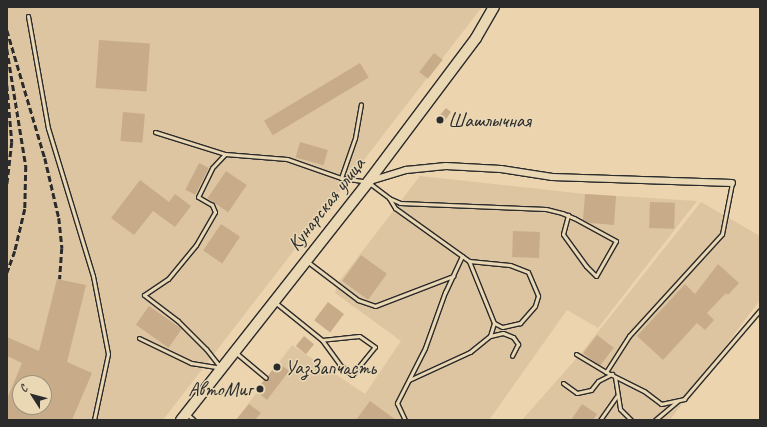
<!DOCTYPE html>
<html>
<head>
<meta charset="utf-8">
<style>
	body { margin:0 }
	#map { position:relative; width:767px; height:427px; overflow:hidden; background:#ecd4af; font-family:Caveat,sans-serif }
	div>[style] { position:absolute }
	[style*='--x'] { left:calc(var(--x)*1px); top:calc(var(--y)*1px); width:calc(var(--w)*1px); rotate:calc(var(--a)*1deg) }
	.built>* { inset:0; background:#ddc5a2 }
	.building>* { inset:0; background:#c8ac89; transform-origin:0 0 }
	.roads { filter:drop-shadow(1px 0 #2b2b2b) drop-shadow(-1px 0 #2b2b2b) drop-shadow(0 1px #2b2b2b) drop-shadow(0 -1px #2b2b2b) }
	.service>* { height:3px; margin:-1.5px; padding:0 1.5px; transform-origin:1.5px; border-radius:1.5px; background:#ead8b5 }
	.minor>* { height:6px; margin:-3px; padding:0 3px; transform-origin:3px; border-radius:3px; background:#ead8b5 }
	.primary>* { height:10px; margin:-5px; padding:0 5px; transform-origin:5px; border-radius:5px; background:#ead8b5 }
	.rail>* { height:2.5px; margin-top:-1.25px; transform-origin:0; background:repeating-linear-gradient(90deg,#2b2b2b 0 6px,transparent 0 9px) }
	.dots>* { width:11px; height:11px; translate:-50% -50%; box-sizing:border-box; border:2px solid #ead8b5; border-radius:50% }
	span { translate:-50% -50%; white-space:nowrap; text-align:center; line-height:1.15; -webkit-text-stroke:3px #ead8b5; paint-order:stroke }
	.poi-label { font-size:20px; color:#2b2b2b }
	.left { translate:0 -50%; text-align:left }
	.right { translate:-100% -50%; text-align:right }
	.street-label { font-size:20px; color:#2b2b2b }
	.frame { position:absolute; inset:0; border:8px solid #2b2b2b; pointer-events:none }
	.north { position:absolute; left:12px; top:375px; width:40px; height:40px; box-sizing:border-box; background:#ead8b5; border:1px solid #9e937e; border-radius:50%; rotate:306deg; font-size:11px; font-weight:700; line-height:16px; text-align:center; color:#2b2b2b }
	.north::after { content:''; display:block; margin:auto; width:14px; height:18px; background:#2b2b2b; clip-path:polygon(50% 0,100% 100%,50% 72%,0 100%) }
</style>
</head>
<body>
<div id="map">
	<div class="built">
		<div style="clip-path:polygon(evenodd,7px 7px,482px 7px,163px 420px,7px 420px,7px 7px,20px 383px,44px 383px,44px 407px,20px 407px,20px 383px)"></div>
		<div style="clip-path:polygon(420px 176px,585px 194px,697px 201px,598px 328px,567px 310px,489px 420px,236px 420px,292px 345px,365px 394px,401px 341px,335px 293px,338px 283px)"></div>
		<div style="clip-path:polygon(701px 202px,760px 236px,760px 300px,670px 420px,522px 420px,582px 352px)"></div>
	</div>
	<div class="building">
		<div style="left:99px;top:40px;width:51px;height:48px;rotate:4deg"></div>
		<div style="left:434px;top:53px;width:11px;height:24px;rotate:38deg"></div>
		<div style="left:360px;top:63px;width:17px;height:112px;rotate:59deg"></div>
		<div style="clip-path:polygon(446px 108px,451px 112px,441px 126px,435px 121px)"></div>
		<div style="left:123px;top:112px;width:22px;height:29px;rotate:5deg"></div>
		<div style="left:300px;top:142px;width:29px;height:16px;rotate:16deg"></div>
		<div style="left:199px;top:163px;width:11px;height:30px;rotate:27deg"></div>
		<div style="left:226px;top:171px;width:25px;height:33px;rotate:34deg"></div>
		<div style="clip-path:polygon(140px 180px,169px 202px,175px 194px,191px 206px,175px 227px,153px 211px,134px 235px,111px 218px)"></div>
		<div style="clip-path:polygon(585px 194px,616px 196px,614px 225px,590px 223px,583px 220px)"></div>
		<div style="left:650px;top:202px;width:25px;height:26px;rotate:2deg"></div>
		<div style="left:221px;top:224px;width:23px;height:32px;rotate:34deg"></div>
		<div style="left:513px;top:231px;width:27px;height:26px;rotate:2deg"></div>
		<div style="left:361px;top:255px;width:32px;height:32px;rotate:36deg"></div>
		<div style="clip-path:polygon(718px 264px,739px 283px,728px 295px,726px 293px,707px 313px,714px 320px,705px 330px,697px 323px,663px 360px,637px 336px,685px 284px,695px 294px)"></div>
		<div style="clip-path:polygon(evenodd,57px 279px,86px 285px,67px 362px,92px 373px,72px 420px,7px 420px,7px 399px,22px 363px,7px 356px,7px 337px,39px 351px,57px 279px,20px 383px,44px 383px,44px 407px,20px 407px,20px 383px)"></div>
		<div style="left:328px;top:302px;width:20px;height:23px;rotate:37deg"></div>
		<div style="left:149px;top:306px;width:40px;height:23px;rotate:35deg"></div>
		<div style="left:597px;top:335px;width:21px;height:23px;rotate:37deg"></div>
		<div style="left:304px;top:336px;width:13px;height:13px;rotate:39deg"></div>
		<div style="clip-path:polygon(278px 362px,289px 371px,267px 400px,256px 391px,264px 380px,269px 380px,268px 376px)"></div>
		<div style="clip-path:polygon(370px 401px,396px 420px,356px 420px)"></div>
		<div style="clip-path:polygon(249px 404px,261px 413px,255px 420px,236px 420px)"></div>
		<div style="clip-path:polygon(582px 404px,597px 414px,593px 420px,571px 420px)"></div>
	</div>
	<div class="roads">
		<div class="service">
			<div style="--x:28;--y:16;--w:114;--a:79.9"></div>
			<div style="--x:48;--y:128;--w:155;--a:73.1"></div>
			<div style="--x:93;--y:276;--w:79;--a:79.1"></div>
			<div style="--x:108;--y:354;--w:67;--a:102"></div>
			<div style="--x:155;--y:132;--w:73;--a:17.4"></div>
			<div style="--x:225;--y:154;--w:62;--a:4.6"></div>
			<div style="--x:287;--y:159;--w:57;--a:19.4"></div>
			<div style="--x:341;--y:178;--w:27;--a:8"></div>
			<div style="--x:368;--y:182;--w:26;--a:37"></div>
			<div style="--x:389;--y:198;--w:12;--a:24"></div>
			<div style="--x:400;--y:203;--w:146;--a:2.4"></div>
			<div style="--x:546;--y:209;--w:16;--a:14"></div>
			<div style="--x:562;--y:213;--w:13;--a:23"></div>
			<div style="--x:574;--y:218;--w:48;--a:28.7"></div>
			<div style="--x:616;--y:241;--w:40;--a:119.7"></div>
			<div style="--x:596;--y:276;--w:14;--a:-135"></div>
			<div style="--x:586;--y:266;--w:39;--a:-126"></div>
			<div style="--x:563;--y:234;--w:20;--a:-75"></div>
			<div style="--x:341;--y:178;--w:42;--a:-70.7"></div>
			<div style="--x:355;--y:138;--w:34;--a:-80"></div>
			<div style="--x:389;--y:198;--w:12;--a:59"></div>
			<div style="--x:395;--y:208;--w:82;--a:35.6"></div>
			<div style="--x:462;--y:256;--w:40;--a:115"></div>
			<div style="--x:445;--y:292;--w:59;--a:109.7"></div>
			<div style="--x:425;--y:348;--w:62;--a:117"></div>
			<div style="--x:397;--y:403;--w:19;--a:65"></div>
			<div style="--x:462;--y:256;--w:9;--a:36"></div>
			<div style="--x:469;--y:261;--w:41;--a:5.6"></div>
			<div style="--x:510;--y:265;--w:19;--a:21"></div>
			<div style="--x:528;--y:272;--w:26;--a:67"></div>
			<div style="--x:538;--y:296;--w:10;--a:107"></div>
			<div style="--x:535;--y:306;--w:23;--a:131"></div>
			<div style="--x:520;--y:323;--w:18;--a:167"></div>
			<div style="--x:502;--y:327;--w:9;--a:-153"></div>
			<div style="--x:494;--y:323;--w:67;--a:-112"></div>
			<div style="--x:308;--y:262;--w:63;--a:37.2"></div>
			<div style="--x:358;--y:300;--w:18;--a:19"></div>
			<div style="--x:375;--y:306;--w:84;--a:-21"></div>
			<div style="--x:276;--y:303;--w:59;--a:38.8"></div>
			<div style="--x:322;--y:340;--w:32;--a:54"></div>
			<div style="--x:341;--y:366;--w:14;--a:39"></div>
			<div style="--x:352;--y:375;--w:36;--a:-51"></div>
			<div style="--x:375;--y:347;--w:19;--a:-145"></div>
			<div style="--x:359;--y:336;--w:37;--a:174"></div>
			<div style="--x:490;--y:336;--w:14;--a:-73"></div>
			<div style="--x:139;--y:338;--w:58;--a:25.7"></div>
			<div style="--x:191;--y:363;--w:30;--a:9"></div>
			<div style="--x:221;--y:368;--w:24;--a:-128"></div>
			<div style="--x:206;--y:349;--w:40;--a:-135"></div>
			<div style="--x:178;--y:321;--w:43;--a:-142.6"></div>
			<div style="--x:144;--y:295;--w:29;--a:-34"></div>
			<div style="--x:168;--y:279;--w:44;--a:-50.5"></div>
			<div style="--x:196;--y:245;--w:38;--a:-60"></div>
			<div style="--x:215;--y:212;--w:8;--a:-113"></div>
			<div style="--x:212;--y:205;--w:16;--a:-150"></div>
			<div style="--x:198;--y:197;--w:32;--a:-64"></div>
			<div style="--x:212;--y:168;--w:19;--a:-47"></div>
			<div style="--x:235;--y:352;--w:40;--a:40"></div>
			<div style="--x:576;--y:354;--w:35;--a:31"></div>
			<div style="--x:606;--y:372;--w:43;--a:-57.4"></div>
			<div style="--x:629;--y:336;--w:138;--a:-47.6"></div>
			<div style="--x:722;--y:234;--w:52;--a:-78.9"></div>
			<div style="--x:606;--y:372;--w:42;--a:26.6"></div>
			<div style="--x:644;--y:391;--w:21;--a:37"></div>
			<div style="--x:661;--y:404;--w:24;--a:-12"></div>
			<div style="--x:684;--y:399;--w:117;--a:-49.5"></div>
			<div style="--x:615;--y:377;--w:32;--a:81"></div>
			<div style="--x:620;--y:409;--w:16;--a:45"></div>
			<div style="--x:409;--y:380;--w:67;--a:-24.7"></div>
			<div style="--x:470;--y:352;--w:26;--a:-39"></div>
			<div style="--x:490;--y:336;--w:13;--a:-13"></div>
			<div style="--x:503;--y:333;--w:11;--a:22"></div>
			<div style="--x:513;--y:337;--w:9;--a:54"></div>
			<div style="--x:518;--y:344;--w:13;--a:117"></div>
			<div style="--x:563;--y:383;--w:17;--a:36"></div>
			<div style="--x:577;--y:393;--w:14;--a:-12"></div>
			<div style="--x:591;--y:390;--w:11;--a:-52"></div>
			<div style="--x:598;--y:381;--w:16;--a:-27"></div>
			<div style="--x:187;--y:414;--w:9;--a:41"></div>
			<div style="--x:600;--y:420;--w:29;--a:-55"></div>
			<div style="--x:655;--y:420;--w:30;--a:-40"></div>
		</div>
		<div class="minor">
			<div style="--x:370;--y:181;--w:38;--a:-17"></div>
			<div style="--x:406;--y:170;--w:40;--a:-5.7"></div>
			<div style="--x:446;--y:166;--w:55;--a:3.1"></div>
			<div style="--x:501;--y:169;--w:52;--a:8.9"></div>
			<div style="--x:552;--y:177;--w:180;--a:1.9"></div>
		</div>
		<div class="primary">
			<div style="--x:181;--y:420;--w:303;--a:-51.8"></div>
			<div style="--x:368;--y:182;--w:180;--a:-53.1"></div>
			<div style="--x:476;--y:38;--w:36;--a:-60"></div>
		</div>
	</div>
	<div class="rail">
		<div style="--x:7;--y:30;--w:134;--a:73.5"></div>
		<div style="--x:45;--y:158;--w:62;--a:76.9"></div>
		<div style="--x:59;--y:218;--w:30;--a:84"></div>
		<div style="--x:62;--y:248;--w:31;--a:94"></div>
		<div style="--x:7;--y:49;--w:119;--a:80.8"></div>
		<div style="--x:26;--y:166;--w:43;--a:91.3"></div>
		<div style="--x:25;--y:209;--w:43;--a:103.4"></div>
		<div style="--x:15;--y:251;--w:23;--a:110"></div>
		<div style="--x:7;--y:85;--w:57;--a:85"></div>
		<div style="--x:12;--y:142;--w:43;--a:96.6"></div>
	</div>
	<div class="dots">
		<div style="left:440px;top:120px;background:#2b2b2b"></div>
		<div style="left:277px;top:367px;background:#2b2b2b"></div>
		<div style="left:260px;top:389px;background:#2b2b2b"></div>
	</div>
	<div class="poi-label">
		<span class="left" style="left:448px;top:120px">Шашлычная</span>
		<span class="left" style="left:285px;top:367px">УазЗапчасть</span>
		<span class="right" style="left:252px;top:389px">АвтоМиг</span>
	</div>
	<div class="street-label">
		<span style="left:326px;top:204px;rotate:-52deg">Кунарская улица</span>
	</div>
	<div class="frame"></div>
	<div class="north">С</div>
</div>
</body>
</html>
